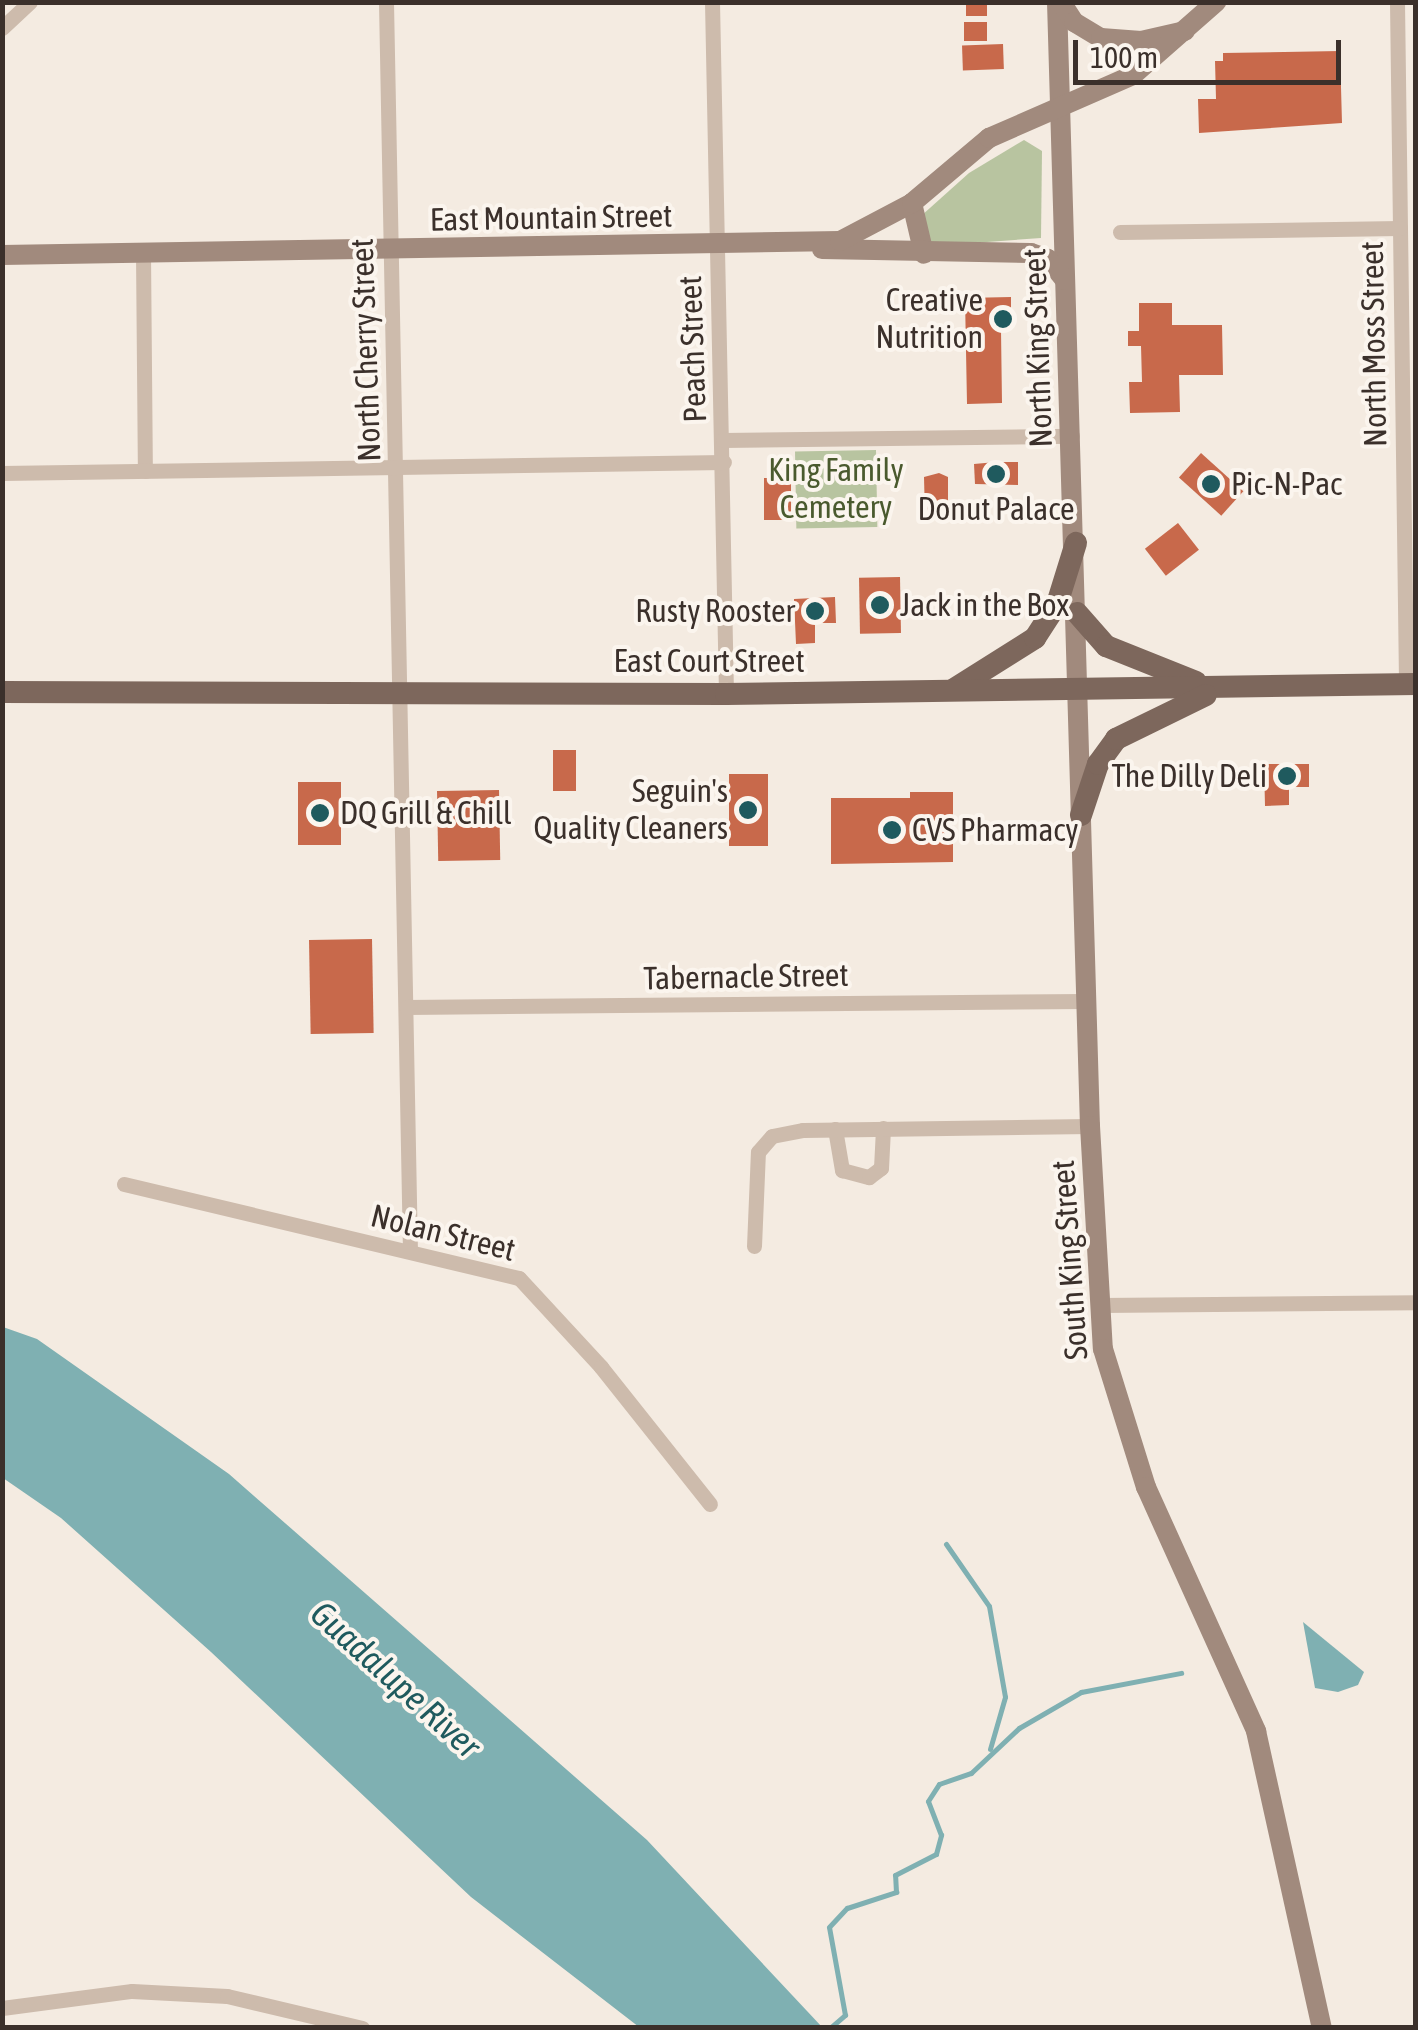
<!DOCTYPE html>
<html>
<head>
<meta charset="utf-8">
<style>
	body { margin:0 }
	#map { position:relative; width:1418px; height:2030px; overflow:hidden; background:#f4ebe1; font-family:"Asap Condensed",sans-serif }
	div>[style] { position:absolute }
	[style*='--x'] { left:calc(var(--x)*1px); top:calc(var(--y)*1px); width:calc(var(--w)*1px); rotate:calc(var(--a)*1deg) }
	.green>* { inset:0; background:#b8c4a0; transform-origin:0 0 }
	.water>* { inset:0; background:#7fb0b2 }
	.stream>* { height:5px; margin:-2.5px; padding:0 2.5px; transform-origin:2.5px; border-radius:2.5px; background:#7fb0b2 }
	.building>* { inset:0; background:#c8694b; transform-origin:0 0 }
	.street>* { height:15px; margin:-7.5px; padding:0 7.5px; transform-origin:7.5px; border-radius:7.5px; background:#cdbbac }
	.secondary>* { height:20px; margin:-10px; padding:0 10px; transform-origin:10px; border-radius:10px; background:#a18a7d }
	.primary>* { height:22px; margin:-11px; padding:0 11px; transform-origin:11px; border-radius:11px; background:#7d675c }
	.dots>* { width:28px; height:28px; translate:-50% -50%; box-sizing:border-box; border:5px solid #fbf5ee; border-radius:50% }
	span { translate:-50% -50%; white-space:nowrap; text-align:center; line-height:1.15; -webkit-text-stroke:8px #fbf5ee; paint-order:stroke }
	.street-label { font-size:32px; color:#3b302b }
	.poi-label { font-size:32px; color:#3b302b }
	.right { translate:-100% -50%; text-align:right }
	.left { translate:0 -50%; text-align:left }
	.park-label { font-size:32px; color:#4a5a2e }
	.water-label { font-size:35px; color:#1f5a5e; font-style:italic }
	.frame { position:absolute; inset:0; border:5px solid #3b302b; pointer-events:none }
	.scale { position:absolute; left:1073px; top:40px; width:268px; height:45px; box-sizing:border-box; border:5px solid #3b302b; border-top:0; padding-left:12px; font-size:30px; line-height:35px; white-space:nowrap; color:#3b302b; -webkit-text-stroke:8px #fbf5ee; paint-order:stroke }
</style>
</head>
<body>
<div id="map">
	<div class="green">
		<div style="clip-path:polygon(1024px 140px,1042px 151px,1041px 238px,932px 246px,921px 216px,969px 173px)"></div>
		<div style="left:876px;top:450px;width:77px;height:81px;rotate:89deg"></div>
	</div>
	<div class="water">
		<div style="clip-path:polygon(3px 1327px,37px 1339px,229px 1474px,647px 1840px,822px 2027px,639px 2027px,471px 1897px,211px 1652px,61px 1518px,3px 1478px)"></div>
		<div style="clip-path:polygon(1303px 1622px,1364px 1672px,1358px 1685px,1338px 1692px,1315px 1688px)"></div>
	</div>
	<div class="stream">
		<div style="--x:946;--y:1544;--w:75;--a:55.3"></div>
		<div style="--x:989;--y:1606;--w:92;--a:80"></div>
		<div style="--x:1005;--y:1697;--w:54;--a:106.1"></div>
		<div style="--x:830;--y:2028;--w:20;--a:-41"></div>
		<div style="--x:845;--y:2015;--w:89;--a:-100.3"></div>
		<div style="--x:829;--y:1927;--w:26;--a:-47"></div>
		<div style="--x:847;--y:1908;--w:52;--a:-18.1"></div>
		<div style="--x:896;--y:1892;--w:17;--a:-93"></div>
		<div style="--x:895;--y:1875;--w:46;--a:-27.1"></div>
		<div style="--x:936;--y:1854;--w:20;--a:-75"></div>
		<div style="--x:941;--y:1835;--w:36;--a:-111"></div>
		<div style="--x:928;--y:1801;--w:20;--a:-57"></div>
		<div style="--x:939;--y:1784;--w:34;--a:-19"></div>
		<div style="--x:971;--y:1773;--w:66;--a:-43.2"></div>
		<div style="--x:1019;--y:1728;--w:72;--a:-30.1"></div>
		<div style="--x:1081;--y:1692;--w:102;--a:-10.8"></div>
	</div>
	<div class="building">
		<div style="left:966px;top:2px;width:21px;height:14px"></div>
		<div style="left:964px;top:22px;width:23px;height:19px"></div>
		<div style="left:1003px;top:44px;width:25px;height:41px;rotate:88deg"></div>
		<div style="clip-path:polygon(1340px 51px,1342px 123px,1199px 133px,1198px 99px,1216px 99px,1215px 61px,1223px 61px,1223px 53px)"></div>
		<div style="clip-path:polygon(1011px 297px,1011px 330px,1001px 330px,1002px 403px,967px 404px,965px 298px)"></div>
		<div style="clip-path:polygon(1139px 303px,1172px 303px,1172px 325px,1222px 325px,1223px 375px,1179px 375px,1180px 412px,1130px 413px,1129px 382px,1142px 382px,1141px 346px,1128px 346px,1128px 331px,1139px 331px)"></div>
		<div style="left:1201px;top:453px;width:57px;height:33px;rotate:42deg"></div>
		<div style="clip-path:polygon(996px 462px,1018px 462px,1018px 485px,975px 484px,974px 464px)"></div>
		<div style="clip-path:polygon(939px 473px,948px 477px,948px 516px,925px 516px,924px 477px)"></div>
		<div style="left:791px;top:478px;width:42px;height:27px;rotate:90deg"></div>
		<div style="left:1178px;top:523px;width:34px;height:42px;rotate:52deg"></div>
		<div style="left:900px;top:577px;width:56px;height:41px;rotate:89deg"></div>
		<div style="clip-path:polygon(835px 597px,836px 623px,815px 623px,815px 643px,796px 644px,794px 599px)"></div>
		<div style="left:576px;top:750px;width:41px;height:23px;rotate:90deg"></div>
		<div style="clip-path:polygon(1264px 764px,1309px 764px,1309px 787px,1289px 787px,1289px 805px,1265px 806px)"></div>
		<div style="left:729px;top:774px;width:39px;height:72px"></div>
		<div style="left:298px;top:782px;width:43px;height:63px"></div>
		<div style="left:499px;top:790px;width:70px;height:62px;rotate:89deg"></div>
		<div style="clip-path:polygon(910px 792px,953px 792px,953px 862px,831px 864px,831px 798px,910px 798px)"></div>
		<div style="left:372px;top:939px;width:94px;height:63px;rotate:89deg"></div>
	</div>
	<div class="street">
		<div style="--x:386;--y:2;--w:1249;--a:88.9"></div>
		<div style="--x:712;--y:2;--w:692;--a:88.84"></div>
		<div style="--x:1397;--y:2;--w:682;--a:89.24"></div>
		<div style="--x:2;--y:28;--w:38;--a:-43"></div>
		<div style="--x:1120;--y:232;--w:280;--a:-0.8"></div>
		<div style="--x:143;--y:253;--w:218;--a:89.5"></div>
		<div style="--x:723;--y:440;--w:349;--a:-0.7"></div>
		<div style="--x:2;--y:473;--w:722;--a:-0.87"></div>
		<div style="--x:406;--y:1007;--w:680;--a:-0.51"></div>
		<div style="--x:835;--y:1129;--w:42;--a:80.3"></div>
		<div style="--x:842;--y:1170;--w:28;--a:15"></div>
		<div style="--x:869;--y:1177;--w:15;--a:-37"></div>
		<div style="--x:881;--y:1168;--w:40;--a:-87.1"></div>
		<div style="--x:124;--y:1184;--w:406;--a:13.4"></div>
		<div style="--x:519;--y:1278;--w:121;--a:47.3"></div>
		<div style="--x:601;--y:1367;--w:175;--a:51.5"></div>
		<div style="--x:754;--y:1246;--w:94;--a:-87.6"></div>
		<div style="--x:758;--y:1152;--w:21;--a:-49"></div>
		<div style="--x:772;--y:1136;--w:32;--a:-11"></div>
		<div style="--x:803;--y:1130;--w:287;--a:-0.8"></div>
		<div style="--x:1100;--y:1305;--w:316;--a:-0.5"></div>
		<div style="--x:2;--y:2008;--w:131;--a:-7.5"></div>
		<div style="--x:132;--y:1991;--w:95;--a:3"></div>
		<div style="--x:227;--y:1996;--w:139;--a:13.3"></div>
	</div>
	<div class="secondary">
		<div style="--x:1057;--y:2;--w:1124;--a:88.32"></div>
		<div style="--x:1090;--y:1126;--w:223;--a:86.7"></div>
		<div style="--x:1103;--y:1349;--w:145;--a:72.7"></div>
		<div style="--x:1146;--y:1487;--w:268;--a:65.7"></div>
		<div style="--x:1256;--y:1731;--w:304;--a:77.5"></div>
		<div style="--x:1061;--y:2;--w:24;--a:57"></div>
		<div style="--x:1074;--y:22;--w:31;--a:31"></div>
		<div style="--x:1101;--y:38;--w:40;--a:4.3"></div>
		<div style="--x:1141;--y:41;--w:45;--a:-12.8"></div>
		<div style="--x:912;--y:203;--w:52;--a:76.8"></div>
		<div style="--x:822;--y:249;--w:209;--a:1.1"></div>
		<div style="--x:1031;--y:253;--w:18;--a:19"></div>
		<div style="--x:1048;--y:259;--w:27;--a:51"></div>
		<div style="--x:2;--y:255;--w:838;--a:-0.96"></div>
		<div style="--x:840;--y:241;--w:81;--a:-27.8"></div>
		<div style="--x:912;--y:203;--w:101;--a:-40.2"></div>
		<div style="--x:989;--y:138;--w:157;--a:-23.6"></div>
		<div style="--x:1133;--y:75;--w:111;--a:-41.3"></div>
	</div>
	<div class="primary">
		<div style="--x:1077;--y:613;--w:44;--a:48.7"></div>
		<div style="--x:1106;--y:646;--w:97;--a:21.8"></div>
		<div style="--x:954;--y:689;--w:96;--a:-32.2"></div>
		<div style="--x:1035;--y:638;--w:40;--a:-57.1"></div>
		<div style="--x:1057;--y:604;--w:64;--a:-72.7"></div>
		<div style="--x:2;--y:692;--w:724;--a:0.16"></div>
		<div style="--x:726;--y:694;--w:690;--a:-0.83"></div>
		<div style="--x:1081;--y:815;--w:54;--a:-71.6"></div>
		<div style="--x:1098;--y:764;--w:31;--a:-54"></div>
		<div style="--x:1116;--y:739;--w:100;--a:-26.1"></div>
	</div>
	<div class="dots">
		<div style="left:1003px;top:319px;background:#1f5a5e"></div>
		<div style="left:996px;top:474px;background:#1f5a5e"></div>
		<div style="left:1211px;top:484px;background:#1f5a5e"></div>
		<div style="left:880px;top:605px;background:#1f5a5e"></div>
		<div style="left:815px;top:611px;background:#1f5a5e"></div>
		<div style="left:1287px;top:776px;background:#1f5a5e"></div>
		<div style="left:748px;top:810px;background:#1f5a5e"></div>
		<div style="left:320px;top:813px;background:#1f5a5e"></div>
		<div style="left:892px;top:830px;background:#1f5a5e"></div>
	</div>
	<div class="street-label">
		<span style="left:551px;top:218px;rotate:-1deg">East Mountain Street</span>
		<span style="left:1374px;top:344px;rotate:-91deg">North Moss Street</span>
		<span style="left:1038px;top:348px;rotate:-92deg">North King Street</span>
		<span style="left:693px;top:349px;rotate:-92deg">Peach Street</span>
		<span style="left:366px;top:350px;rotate:-92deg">North Cherry Street</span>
		<span style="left:709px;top:661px">East Court Street</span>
		<span style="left:746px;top:977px;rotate:-1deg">Tabernacle Street</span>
		<span style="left:443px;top:1233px;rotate:14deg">Nolan Street</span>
		<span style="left:1070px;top:1260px;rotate:-94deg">South King Street</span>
	</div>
	<div class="poi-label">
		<span class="right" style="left:983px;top:319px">Creative<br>Nutrition</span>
		<span class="left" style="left:1231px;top:484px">Pic-N-Pac</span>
		<span style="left:996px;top:509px">Donut Palace</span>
		<span class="left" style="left:900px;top:605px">Jack in the Box</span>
		<span class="right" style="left:795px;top:611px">Rusty Rooster</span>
		<span class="right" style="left:1267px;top:776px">The Dilly Deli</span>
		<span class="right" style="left:728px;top:810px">Seguin's<br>Quality Cleaners</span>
		<span class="left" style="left:340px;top:813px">DQ Grill &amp; Chill</span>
		<span class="left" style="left:912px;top:830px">CVS Pharmacy</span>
	</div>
	<div class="park-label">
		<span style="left:836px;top:489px">King Family<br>Cemetery</span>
	</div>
	<div class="water-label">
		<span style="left:396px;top:1679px;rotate:42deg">Guadalupe River</span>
	</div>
	<div class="frame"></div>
	<div class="scale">100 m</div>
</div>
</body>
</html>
